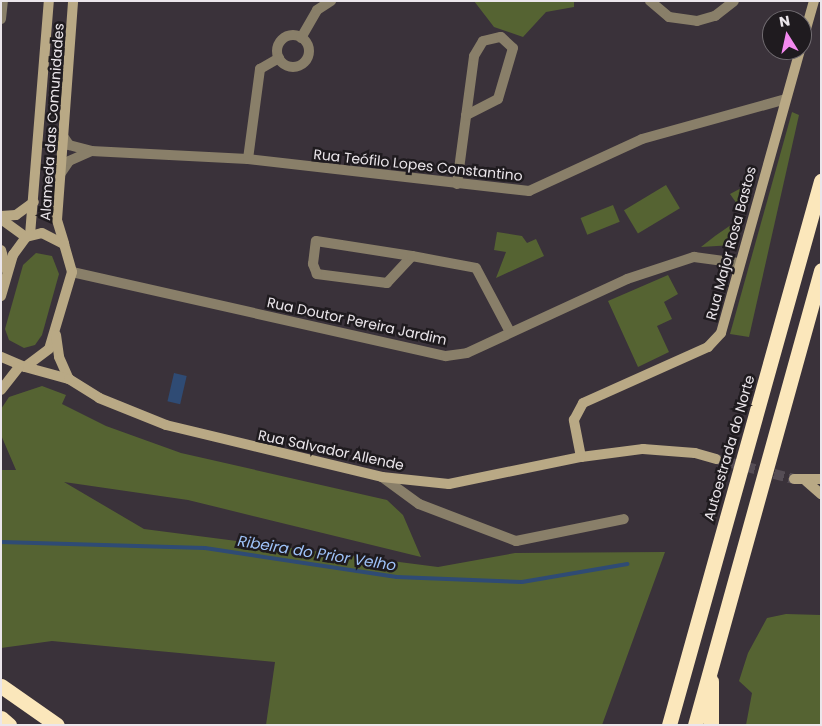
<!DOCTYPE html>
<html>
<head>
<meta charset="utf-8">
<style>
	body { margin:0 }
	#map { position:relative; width:822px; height:726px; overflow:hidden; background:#3a323a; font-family:Poppins,sans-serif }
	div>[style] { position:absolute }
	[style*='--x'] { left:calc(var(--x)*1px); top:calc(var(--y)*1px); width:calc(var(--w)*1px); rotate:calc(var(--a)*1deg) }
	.green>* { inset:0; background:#556332; transform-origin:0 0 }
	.water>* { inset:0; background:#2f4b74; transform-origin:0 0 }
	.stream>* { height:4px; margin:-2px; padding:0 2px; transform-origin:2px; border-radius:2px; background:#2f4b74 }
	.secondary-tunnel>* { height:10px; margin-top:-5px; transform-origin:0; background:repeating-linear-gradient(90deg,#554d55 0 10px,transparent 0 15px) }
	.street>* { height:10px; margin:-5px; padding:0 5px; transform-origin:5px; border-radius:5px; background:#897f69 }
	.street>.ring { margin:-5px; padding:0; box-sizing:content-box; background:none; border:10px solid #897f69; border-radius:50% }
	.secondary>* { height:10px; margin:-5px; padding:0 5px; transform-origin:5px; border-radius:5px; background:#b9a985 }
	.highway>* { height:15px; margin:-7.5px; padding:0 7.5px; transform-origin:7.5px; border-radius:7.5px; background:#fbe7bb }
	span { translate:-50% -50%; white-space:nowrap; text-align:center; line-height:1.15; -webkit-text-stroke:5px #1f1b1f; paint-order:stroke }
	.street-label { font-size:14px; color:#ebe6eb }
	.water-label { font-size:15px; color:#9ec2f8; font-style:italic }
	.frame { position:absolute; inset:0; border:2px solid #ebe6eb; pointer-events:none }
	.north { position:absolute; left:762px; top:10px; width:50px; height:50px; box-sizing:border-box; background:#1f1b1f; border:1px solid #716c71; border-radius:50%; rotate:350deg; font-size:14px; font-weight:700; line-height:20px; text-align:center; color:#ebe6eb }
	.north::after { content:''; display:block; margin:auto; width:18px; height:22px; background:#f489f0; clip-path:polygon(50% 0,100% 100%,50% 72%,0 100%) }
</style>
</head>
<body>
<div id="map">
	<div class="green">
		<div style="clip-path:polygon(474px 1px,574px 1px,574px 7px,546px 12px,523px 37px,494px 27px)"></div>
		<div style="clip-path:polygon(792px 112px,799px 115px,749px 337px,730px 334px)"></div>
		<div style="left:666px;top:185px;width:27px;height:49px;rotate:59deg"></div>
		<div style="clip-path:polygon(747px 185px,749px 196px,742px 211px,730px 194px)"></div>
		<div style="left:613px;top:205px;width:18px;height:35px;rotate:68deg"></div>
		<div style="clip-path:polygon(741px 218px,733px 245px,701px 247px,715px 236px)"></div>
		<div style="clip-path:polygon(497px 232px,522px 236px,527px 243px,536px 239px,544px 256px,496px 278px,506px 252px,494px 250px)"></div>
		<div style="clip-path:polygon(36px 253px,52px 256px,59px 274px,42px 335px,35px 345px,24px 348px,9px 340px,5px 329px,23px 265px)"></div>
		<div style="clip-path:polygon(668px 275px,678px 294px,664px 302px,672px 319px,657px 326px,669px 352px,638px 367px,608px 301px)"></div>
		<div style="clip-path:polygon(42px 386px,66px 395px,62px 404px,106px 426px,181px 453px,387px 500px,403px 515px,421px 557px,188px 500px,64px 482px,144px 529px,438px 567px,515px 553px,665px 552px,602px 725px,266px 725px,275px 662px,52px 641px,1px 648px,1px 470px,16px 470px,1px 435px,1px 409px,9px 397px)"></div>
		<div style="clip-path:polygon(786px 614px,821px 615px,821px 725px,746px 725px,752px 693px,739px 681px,748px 653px,767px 618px)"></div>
	</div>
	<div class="water">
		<div style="left:174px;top:373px;width:13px;height:29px;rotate:13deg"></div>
	</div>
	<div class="stream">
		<div style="--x:1;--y:542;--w:204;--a:1.7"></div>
		<div style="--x:205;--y:548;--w:194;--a:8.6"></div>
		<div style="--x:397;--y:577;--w:125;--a:2.3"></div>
		<div style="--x:522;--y:582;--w:107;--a:-9.7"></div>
	</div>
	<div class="secondary-tunnel">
		<div style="--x:716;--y:459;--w:81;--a:14.4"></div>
	</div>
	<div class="street">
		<div style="--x:650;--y:1;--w:25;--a:40"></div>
		<div style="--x:669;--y:17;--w:28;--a:8"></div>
		<div style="--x:697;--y:21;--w:19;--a:-16"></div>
		<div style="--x:715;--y:16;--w:24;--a:-38"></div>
		<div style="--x:1;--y:19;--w:18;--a:-84"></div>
		<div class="ring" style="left:277px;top:35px;width:22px;height:22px"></div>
		<div style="--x:301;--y:38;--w:32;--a:-60"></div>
		<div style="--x:317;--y:10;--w:17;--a:-33"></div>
		<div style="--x:63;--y:136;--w:11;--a:56"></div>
		<div style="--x:69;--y:145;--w:23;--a:15"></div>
		<div style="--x:91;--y:151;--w:157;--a:2.9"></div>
		<div style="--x:248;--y:159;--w:283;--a:6.5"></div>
		<div style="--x:529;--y:191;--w:124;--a:-24.7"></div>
		<div style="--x:642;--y:139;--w:149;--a:-15.5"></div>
		<div style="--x:248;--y:159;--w:91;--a:-82.4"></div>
		<div style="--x:260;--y:69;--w:22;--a:-30"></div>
		<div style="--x:61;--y:173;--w:14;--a:-56"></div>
		<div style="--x:69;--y:161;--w:24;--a:-24"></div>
		<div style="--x:457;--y:184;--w:129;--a:-82.4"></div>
		<div style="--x:474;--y:56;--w:17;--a:-59"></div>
		<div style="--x:483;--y:41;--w:18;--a:-13"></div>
		<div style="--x:501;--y:37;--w:16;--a:43"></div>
		<div style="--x:513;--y:48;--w:53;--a:106.4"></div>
		<div style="--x:498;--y:99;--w:36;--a:153"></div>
		<div style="--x:412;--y:256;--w:37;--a:133"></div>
		<div style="--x:387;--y:283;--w:71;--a:-172.7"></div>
		<div style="--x:317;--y:274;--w:11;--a:-112"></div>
		<div style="--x:313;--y:264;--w:23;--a:-83"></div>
		<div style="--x:316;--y:241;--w:97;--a:8.9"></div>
		<div style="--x:412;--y:256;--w:65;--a:10.6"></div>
		<div style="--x:476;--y:268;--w:72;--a:62"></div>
		<div style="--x:72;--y:272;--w:383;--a:12.7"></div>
		<div style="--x:446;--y:356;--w:21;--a:-8"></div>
		<div style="--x:467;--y:353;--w:176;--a:-24.8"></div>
		<div style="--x:627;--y:279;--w:71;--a:-18.2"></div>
		<div style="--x:694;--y:257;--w:45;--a:7.6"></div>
		<div style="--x:382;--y:477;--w:46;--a:36.1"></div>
		<div style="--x:419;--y:504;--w:104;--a:20.9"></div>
		<div style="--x:516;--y:541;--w:110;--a:-11.5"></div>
	</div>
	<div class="secondary">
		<div style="--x:802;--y:43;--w:44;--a:-74.1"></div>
		<div style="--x:1;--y:216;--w:15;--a:-4"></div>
		<div style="--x:16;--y:215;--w:22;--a:-36"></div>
		<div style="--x:1;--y:219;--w:31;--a:36"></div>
		<div style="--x:30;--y:235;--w:235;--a:-85.4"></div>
		<div style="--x:64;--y:243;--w:24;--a:-107"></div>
		<div style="--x:57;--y:220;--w:220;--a:-85.8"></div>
		<div style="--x:1;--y:250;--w:22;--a:74"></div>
		<div style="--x:1;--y:296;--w:43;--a:-73.7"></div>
		<div style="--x:13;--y:255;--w:22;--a:-54"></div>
		<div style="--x:26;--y:237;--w:16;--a:-14"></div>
		<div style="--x:42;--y:233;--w:25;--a:27"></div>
		<div style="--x:64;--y:244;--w:29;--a:74"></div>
		<div style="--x:72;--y:272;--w:80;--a:106.6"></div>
		<div style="--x:49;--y:349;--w:30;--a:143"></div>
		<div style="--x:25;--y:367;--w:26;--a:-157"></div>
		<div style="--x:56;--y:335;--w:22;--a:82"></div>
		<div style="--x:59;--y:357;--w:24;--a:66"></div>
		<div style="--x:25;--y:367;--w:46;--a:15.3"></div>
		<div style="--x:69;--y:379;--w:36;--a:32"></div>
		<div style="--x:99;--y:398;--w:72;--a:21.9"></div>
		<div style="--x:166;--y:425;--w:222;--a:13.5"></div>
		<div style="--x:382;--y:477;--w:67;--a:6"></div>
		<div style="--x:449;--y:484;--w:135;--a:-11.6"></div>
		<div style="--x:581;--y:457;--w:63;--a:-7.4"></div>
		<div style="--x:643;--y:449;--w:52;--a:4.4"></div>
		<div style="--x:695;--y:453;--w:22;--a:16"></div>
		<div style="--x:1;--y:390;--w:29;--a:-52"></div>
		<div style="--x:581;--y:457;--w:38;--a:-101"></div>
		<div style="--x:574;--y:420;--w:19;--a:-62"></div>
		<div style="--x:583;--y:403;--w:137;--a:-24.1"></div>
		<div style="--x:708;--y:347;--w:19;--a:-47"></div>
		<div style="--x:721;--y:333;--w:294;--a:-74.4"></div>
		<div style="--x:794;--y:479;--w:27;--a:0"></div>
		<div style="--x:806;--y:481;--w:20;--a:41"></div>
	</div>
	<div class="highway">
		<div style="--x:1;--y:686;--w:68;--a:34.9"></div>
		<div style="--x:1;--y:718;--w:11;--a:41"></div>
		<div style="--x:669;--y:725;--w:565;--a:-74.39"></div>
		<div style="--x:695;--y:725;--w:472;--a:-74.5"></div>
		<div style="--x:711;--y:725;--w:44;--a:-90"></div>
	</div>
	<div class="street-label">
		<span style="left:52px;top:122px;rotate:-86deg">Alameda das Comunidades</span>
		<span style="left:418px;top:165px;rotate:6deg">Rua Teófilo Lopes Constantino</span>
		<span style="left:731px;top:243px;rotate:-75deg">Rua Major Rosa Bastos</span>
		<span style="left:357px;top:321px;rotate:12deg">Rua Doutor Pereira Jardim</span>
		<span style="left:729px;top:448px;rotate:-74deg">Autoestrada do Norte</span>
		<span style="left:331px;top:450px;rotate:12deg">Rua Salvador Allende</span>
	</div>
	<div class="water-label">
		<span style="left:317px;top:553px;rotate:9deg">Ribeira do Prior Velho</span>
	</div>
	<div class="frame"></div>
	<div class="north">N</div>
</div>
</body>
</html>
